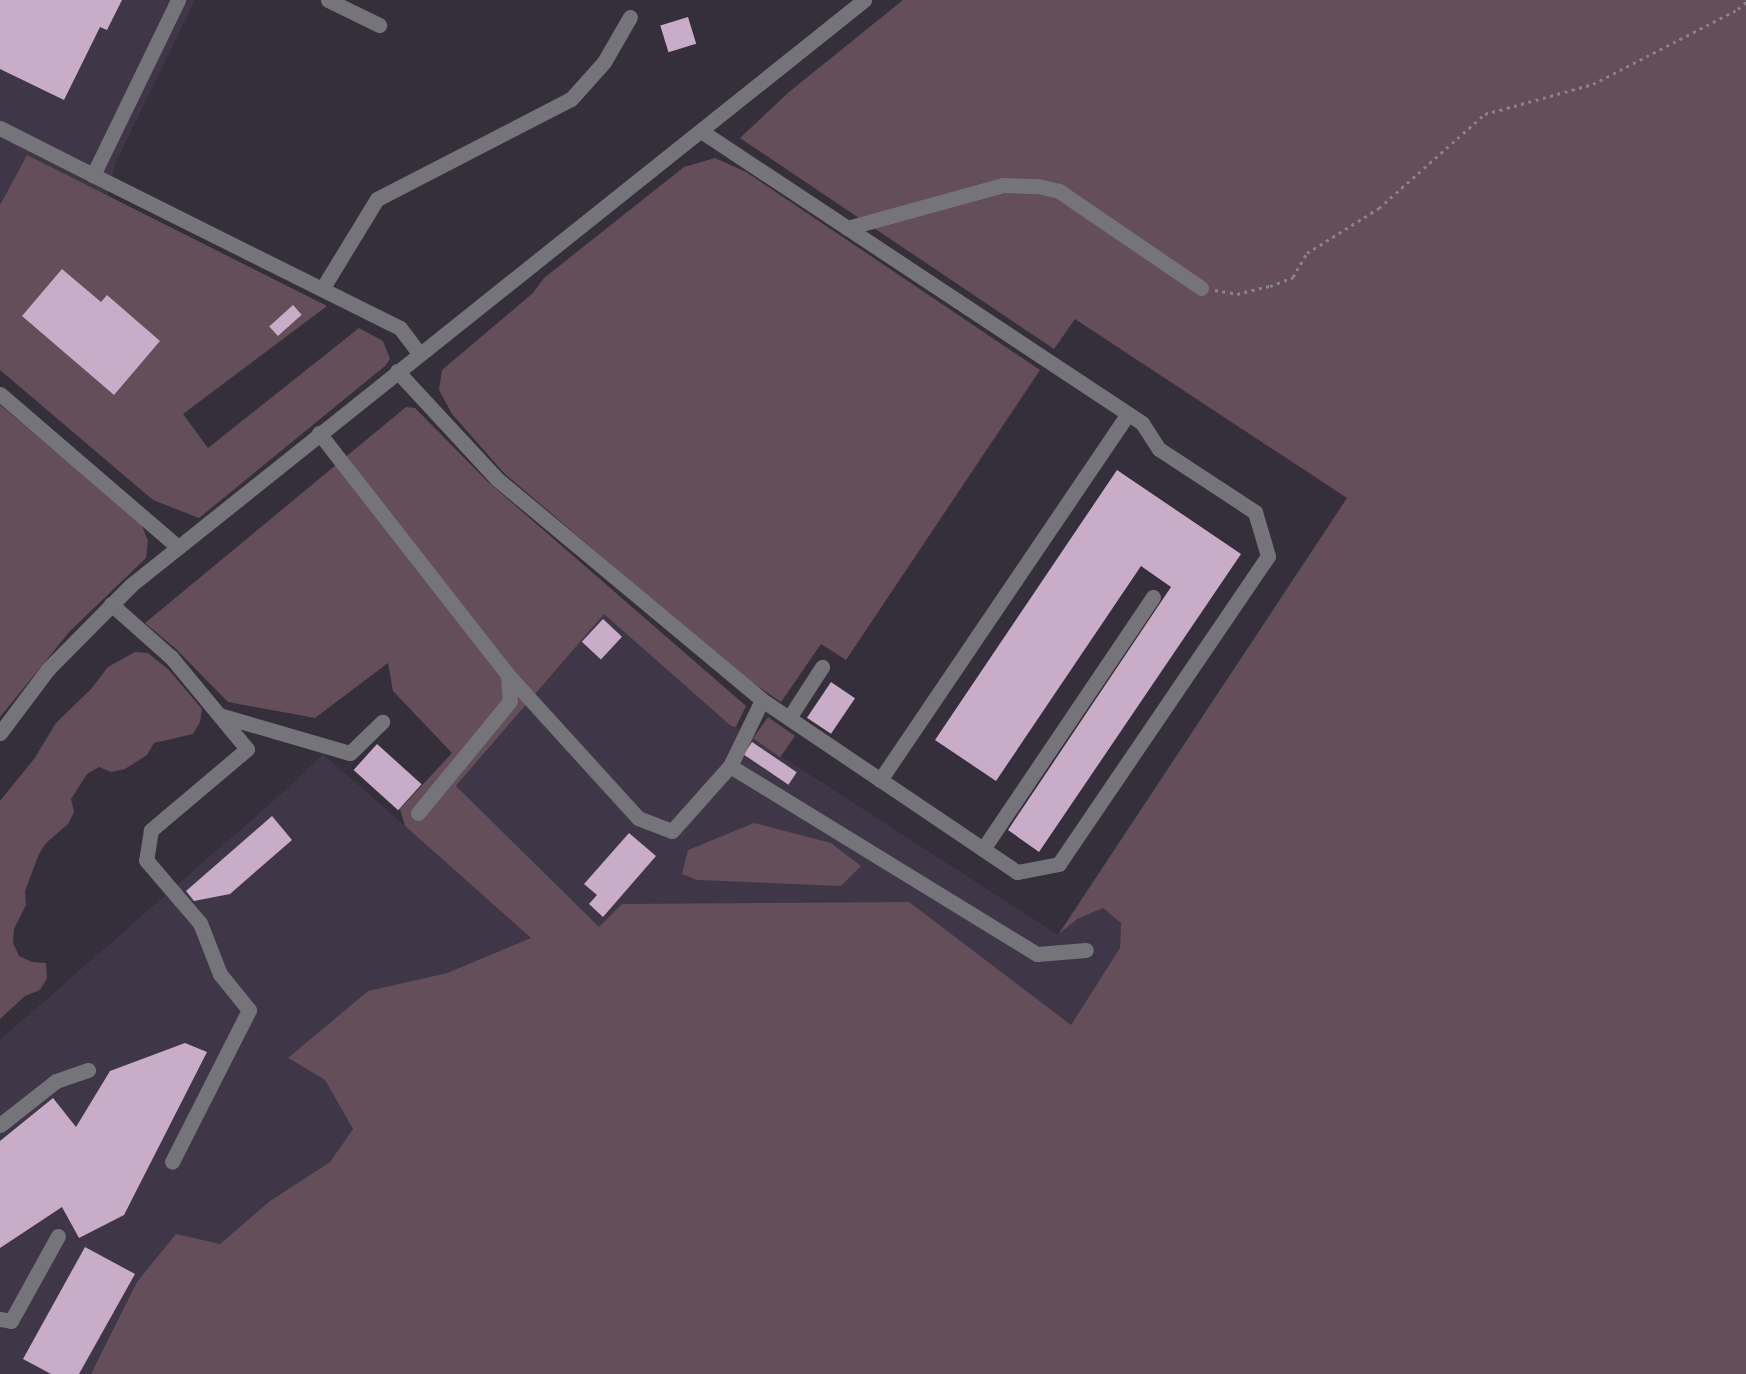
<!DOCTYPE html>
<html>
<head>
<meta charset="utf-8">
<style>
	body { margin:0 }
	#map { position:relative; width:1746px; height:1374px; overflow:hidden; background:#352f3b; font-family:"Roboto Serif",serif }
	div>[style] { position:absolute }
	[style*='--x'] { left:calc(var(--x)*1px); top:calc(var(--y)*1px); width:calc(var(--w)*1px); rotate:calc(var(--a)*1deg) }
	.built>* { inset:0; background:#3f3748 }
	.green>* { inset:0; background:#634e59; transform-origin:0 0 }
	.building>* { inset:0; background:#c8acc8; transform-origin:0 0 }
	.path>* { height:3px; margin-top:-1.5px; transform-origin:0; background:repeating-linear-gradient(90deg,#88838d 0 3px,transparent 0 7.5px) }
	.minor>* { height:15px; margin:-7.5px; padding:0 7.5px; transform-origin:7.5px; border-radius:7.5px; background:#75747b }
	span { translate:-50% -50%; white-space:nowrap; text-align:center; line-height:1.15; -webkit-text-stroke:6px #352f3b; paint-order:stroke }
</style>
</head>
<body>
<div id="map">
	<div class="built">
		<div style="clip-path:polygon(0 0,195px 0,116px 162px,107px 196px,27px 155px,0 205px)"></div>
		<div style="clip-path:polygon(604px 613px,731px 726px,736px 727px,1058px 935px,1077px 919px,1103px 908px,1121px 923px,1120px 948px,1071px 1026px,908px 902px,599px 928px,456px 787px)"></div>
		<div style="clip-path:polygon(323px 754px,532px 938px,447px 973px,368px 991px,288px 1059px,325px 1080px,353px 1129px,330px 1162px,270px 1201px,220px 1244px,137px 1282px,91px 1374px,0 1374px,0 1040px,288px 788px)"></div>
	</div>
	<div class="green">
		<div style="clip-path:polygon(903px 0,1746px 0,1746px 1374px,91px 1374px,137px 1282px,176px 1234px,220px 1244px,270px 1201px,330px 1162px,353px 1129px,325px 1080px,288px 1058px,368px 991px,447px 973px,531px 938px,405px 826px,400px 809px,452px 753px,393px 691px,388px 663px,315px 718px,228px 702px,176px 649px,145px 623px,406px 407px,415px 408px,487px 481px,746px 706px,736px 727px,731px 726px,604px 614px,456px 786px,599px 927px,622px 904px,909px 902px,1071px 1025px,1120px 948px,1121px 923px,1103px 908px,1077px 919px,1058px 935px,1347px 498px,1075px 319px,1054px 349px,740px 138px,789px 92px)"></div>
		<div style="clip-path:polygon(27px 155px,327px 306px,183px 414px,208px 448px,359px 328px,383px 341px,390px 359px,385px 366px,199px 518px,153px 500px,0 370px,0 205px)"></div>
		<div style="clip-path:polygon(715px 158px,746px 172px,1040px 370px,846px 660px,821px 644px,781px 702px,738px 673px,504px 473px,452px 414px,439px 390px,442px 370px,533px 293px,544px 278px,684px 167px)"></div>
		<div style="clip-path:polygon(0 405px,141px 523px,148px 541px,146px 558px,70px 631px,0 717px)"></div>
		<div style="clip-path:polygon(135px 652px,148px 653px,169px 670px,202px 709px,200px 722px,193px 734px,154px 743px,147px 755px,125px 769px,111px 772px,99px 767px,87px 774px,71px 799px,74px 812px,68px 824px,46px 843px,39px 854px,25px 891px,26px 905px,14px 929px,13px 943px,19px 956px,32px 962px,46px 963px,47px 978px,40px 990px,25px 996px,0 1019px,0 801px,34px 759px,56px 723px,91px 689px,108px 667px)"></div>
		<div style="left:768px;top:717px;width:33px;height:26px;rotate:35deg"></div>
		<div style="clip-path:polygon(754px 823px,831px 843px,861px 866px,841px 886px,697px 880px,682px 874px,688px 850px)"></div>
	</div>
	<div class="building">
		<div style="clip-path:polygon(0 0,122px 0,107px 30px,100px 27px,64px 100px,0 69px)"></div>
		<div style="left:688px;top:17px;width:28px;height:29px;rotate:73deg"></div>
		<div style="clip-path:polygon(62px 269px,101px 302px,107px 295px,160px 341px,114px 395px,22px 316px)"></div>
		<div style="left:293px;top:305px;width:13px;height:32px;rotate:48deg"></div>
		<div style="clip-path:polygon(1117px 470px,1241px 554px,1039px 852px,1008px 830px,1171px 587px,1141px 566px,996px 781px,935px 740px)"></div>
		<div style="left:603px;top:619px;width:26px;height:31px;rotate:43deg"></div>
		<div style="left:831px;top:682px;width:29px;height:43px;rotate:34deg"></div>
		<div style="left:752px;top:742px;width:54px;height:15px;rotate:34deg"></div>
		<div style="left:377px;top:744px;width:60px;height:35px;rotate:42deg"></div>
		<div style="clip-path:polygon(272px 816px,292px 840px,230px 894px,194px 901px,186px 891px)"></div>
		<div style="clip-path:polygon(629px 833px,656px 856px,603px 917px,589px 904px,597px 895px,584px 884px)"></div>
		<div style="clip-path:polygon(185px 1043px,207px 1052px,124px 1215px,79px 1238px,62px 1207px,0 1248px,0 1141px,53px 1098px,76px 1127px,110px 1071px)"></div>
		<div style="clip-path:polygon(85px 1247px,135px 1274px,79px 1374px,51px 1374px,23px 1359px)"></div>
	</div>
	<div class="path">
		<div style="--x:1215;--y:290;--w:22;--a:10"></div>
		<div style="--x:1237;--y:294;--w:34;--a:-14"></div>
		<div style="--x:1270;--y:286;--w:25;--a:-21"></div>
		<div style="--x:1293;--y:277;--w:28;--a:-60"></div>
		<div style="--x:1307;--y:253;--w:85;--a:-32"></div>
		<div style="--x:1379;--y:208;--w:142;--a:-41.6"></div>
		<div style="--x:1485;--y:114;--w:112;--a:-15.5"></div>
		<div style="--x:1593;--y:84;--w:163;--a:-27.3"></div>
		<div style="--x:1738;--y:9;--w:11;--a:-41"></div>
	</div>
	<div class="minor">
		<div style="--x:178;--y:0;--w:195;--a:115.9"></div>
		<div style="--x:93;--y:175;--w:343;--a:26.5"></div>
		<div style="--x:400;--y:328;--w:31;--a:53"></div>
		<div style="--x:328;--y:0;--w:57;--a:26.1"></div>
		<div style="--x:0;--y:128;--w:104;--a:26.8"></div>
		<div style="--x:701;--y:131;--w:529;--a:33.51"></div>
		<div style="--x:1142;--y:423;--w:31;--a:57"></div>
		<div style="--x:1159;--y:449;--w:115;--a:33.3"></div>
		<div style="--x:1255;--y:512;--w:46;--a:73.5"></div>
		<div style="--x:1268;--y:556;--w:372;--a:124.2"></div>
		<div style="--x:1059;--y:864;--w:43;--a:169.2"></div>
		<div style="--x:1017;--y:872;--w:275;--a:-146"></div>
		<div style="--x:847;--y:228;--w:162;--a:-15.4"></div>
		<div style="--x:1003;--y:185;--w:35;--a:2"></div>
		<div style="--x:1038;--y:186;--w:22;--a:13"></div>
		<div style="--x:1059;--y:191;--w:172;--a:34.3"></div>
		<div style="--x:322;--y:289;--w:105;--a:-58.6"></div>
		<div style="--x:377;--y:199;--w:218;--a:-27.3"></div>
		<div style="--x:571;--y:99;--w:50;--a:-48.3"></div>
		<div style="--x:604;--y:62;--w:52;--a:-60"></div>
		<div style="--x:397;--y:371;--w:147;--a:47.2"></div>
		<div style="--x:497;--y:479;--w:345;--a:39.8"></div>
		<div style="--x:762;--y:700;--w:32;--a:34"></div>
		<div style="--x:789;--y:718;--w:61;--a:-57.1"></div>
		<div style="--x:0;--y:394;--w:235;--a:40.7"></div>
		<div style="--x:319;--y:433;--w:307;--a:52"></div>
		<div style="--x:508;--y:675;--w:26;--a:86"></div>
		<div style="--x:510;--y:701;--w:145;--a:129.4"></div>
		<div style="--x:111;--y:604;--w:80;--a:41.5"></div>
		<div style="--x:171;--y:657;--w:119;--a:50.4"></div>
		<div style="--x:247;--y:749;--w:126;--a:139.8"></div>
		<div style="--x:151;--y:830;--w:30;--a:99"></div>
		<div style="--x:146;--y:860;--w:83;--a:49.4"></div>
		<div style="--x:200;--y:923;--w:55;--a:68.6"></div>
		<div style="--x:220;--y:974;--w:46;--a:51.1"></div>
		<div style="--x:249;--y:1010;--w:170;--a:116.9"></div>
		<div style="--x:508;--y:675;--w:193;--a:47.7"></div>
		<div style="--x:638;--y:818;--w:36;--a:21"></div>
		<div style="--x:672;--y:831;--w:87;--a:-48.3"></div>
		<div style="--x:730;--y:766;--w:73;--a:-64.1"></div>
		<div style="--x:219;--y:715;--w:136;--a:16.2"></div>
		<div style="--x:350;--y:753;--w:45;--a:-44.1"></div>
		<div style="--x:0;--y:733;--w:80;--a:-53.1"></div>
		<div style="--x:48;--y:669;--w:118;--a:-45.3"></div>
		<div style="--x:131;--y:585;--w:938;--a:-38.59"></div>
		<div style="--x:730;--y:766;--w:360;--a:31.5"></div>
		<div style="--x:1037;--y:954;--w:49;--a:-4.7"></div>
		<div style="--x:880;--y:780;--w:442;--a:-55.9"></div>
		<div style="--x:983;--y:849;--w:304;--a:-56"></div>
		<div style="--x:0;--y:1125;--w:71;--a:-38.2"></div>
		<div style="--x:56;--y:1081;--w:34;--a:-19"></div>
		<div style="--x:0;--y:1319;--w:11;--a:10"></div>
		<div style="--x:11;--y:1321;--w:97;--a:-61.1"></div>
	</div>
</div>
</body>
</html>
